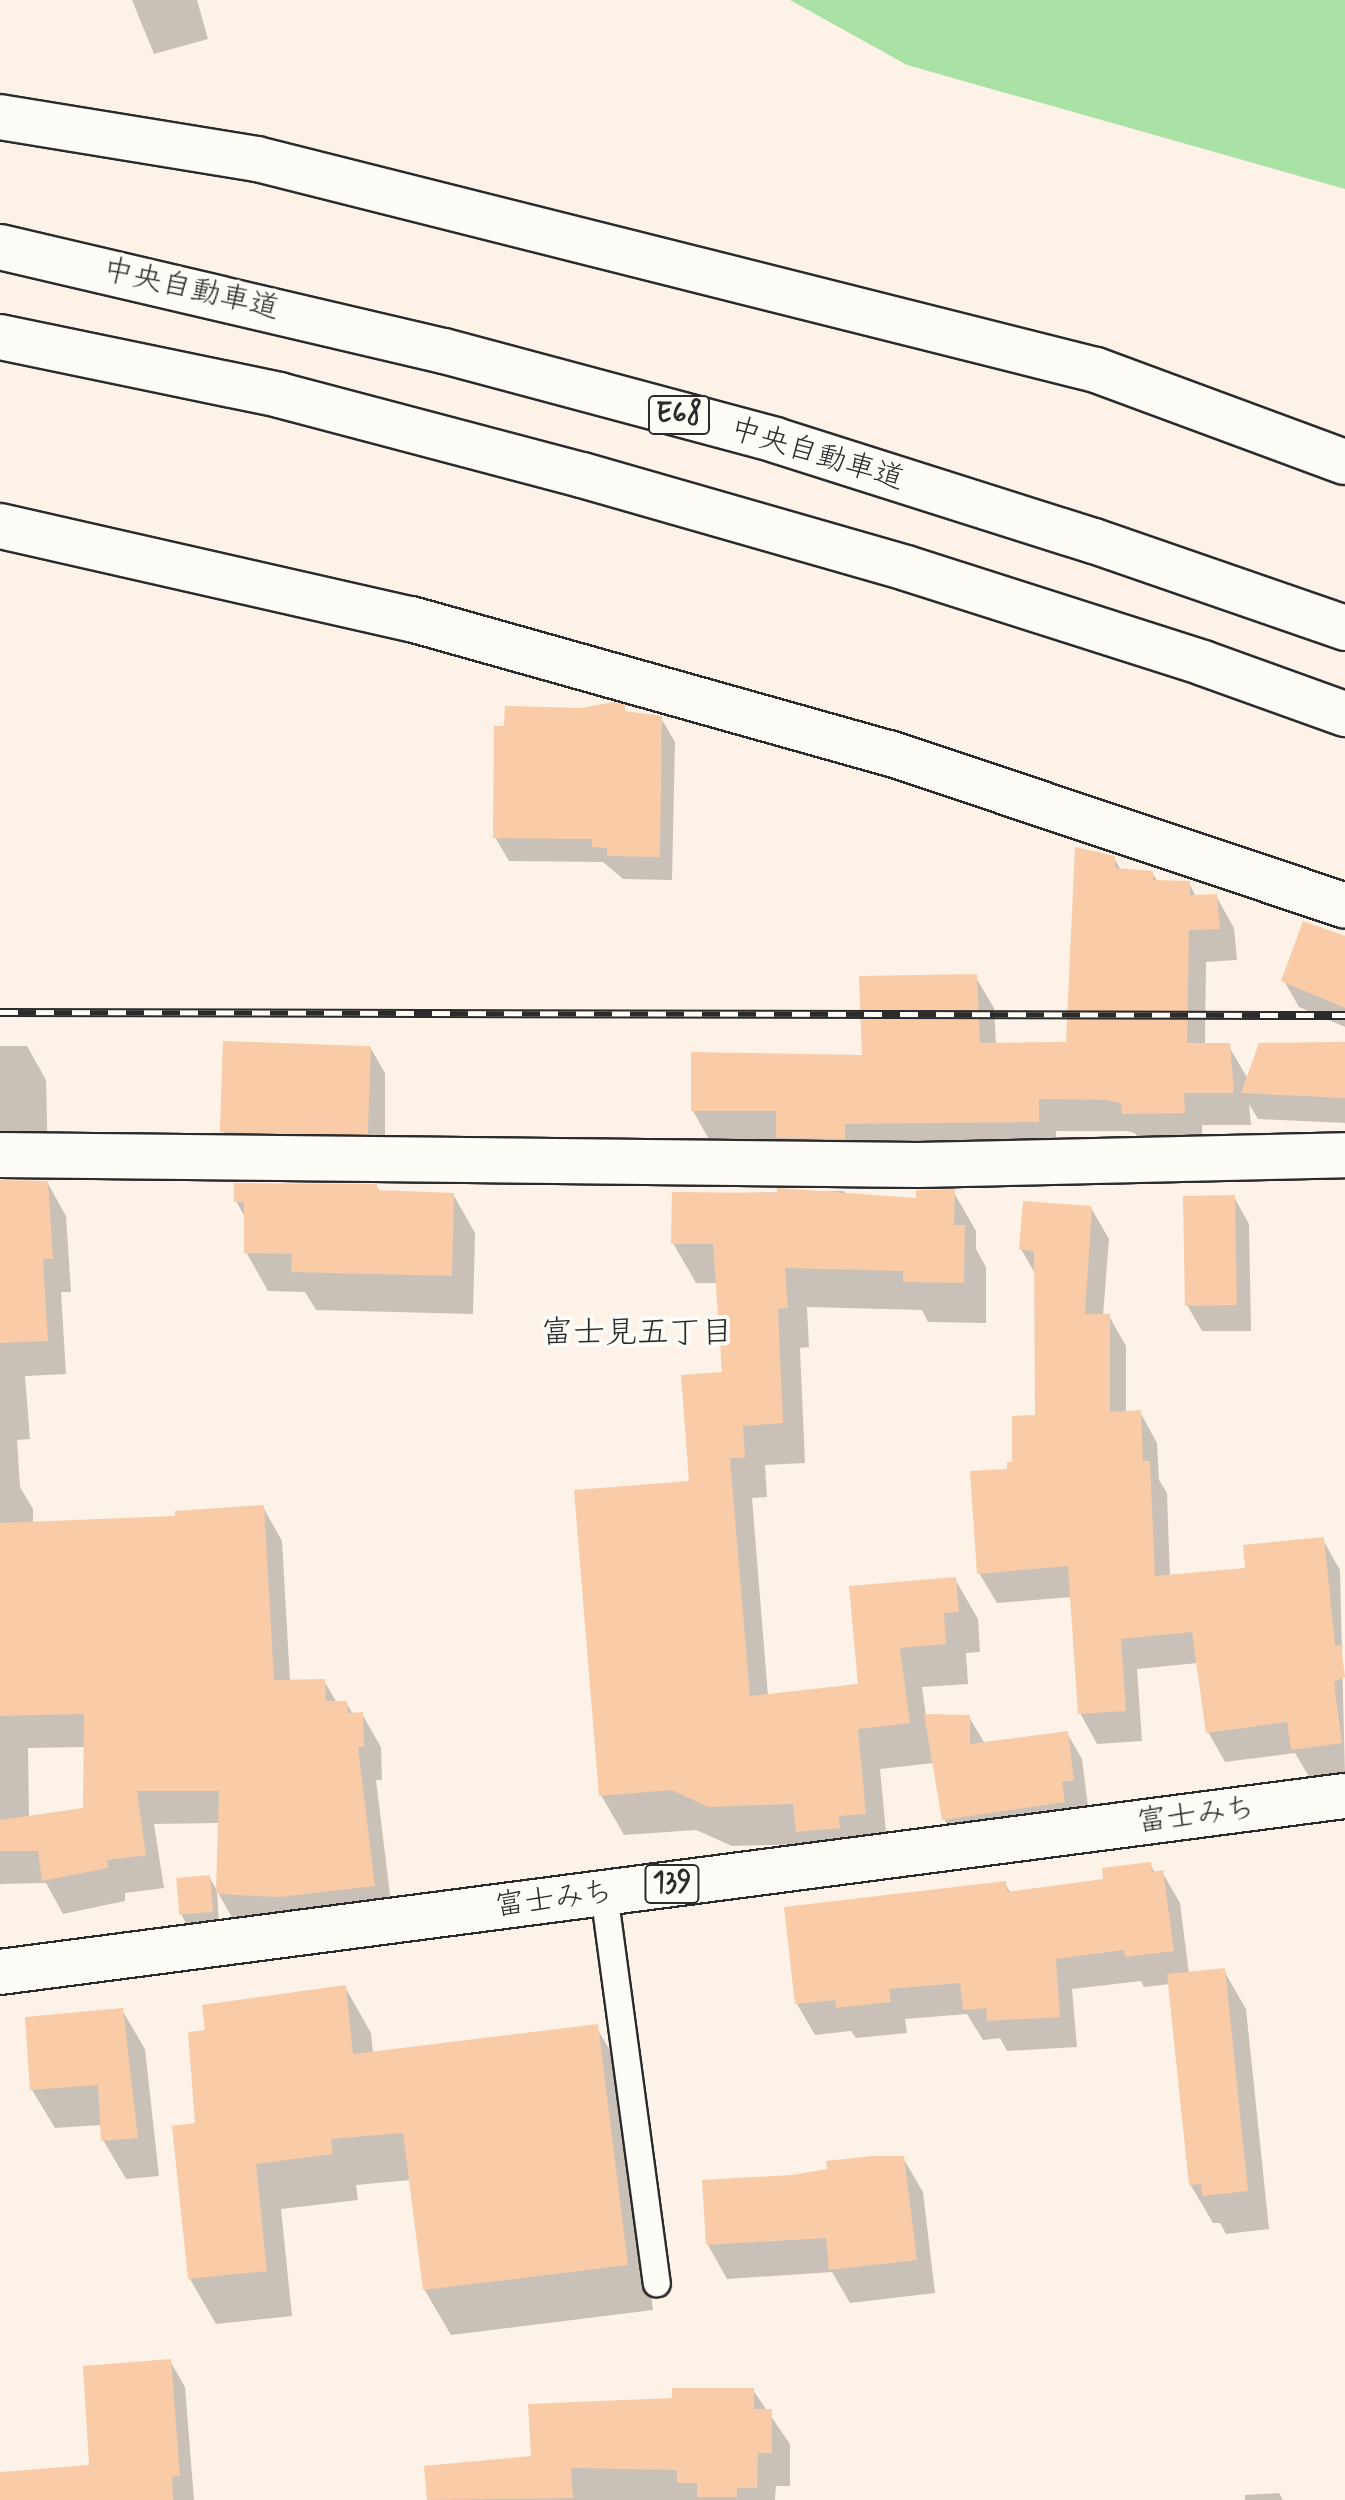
<!DOCTYPE html>
<html>
<head>
<meta charset="utf-8">
<style>
	body { margin:0 }
	#map { position:relative; width:1345px; height:2500px; overflow:hidden; background:#fcf2e7; font-family:Mynerve,"Klee One",sans-serif }
	div>[style] { position:absolute }
	[style*='--x'] { left:calc(var(--x)*1px); top:calc(var(--y)*1px); width:calc(var(--w)*1px); rotate:calc(var(--a)*1deg) }
	.green>* { inset:0; background:#aae1a4 }
	.shadow>* { inset:0; background:#0003 }
	.building>* { inset:0; background:#f9cba7; transform-origin:0 0 }
	.roads { filter:drop-shadow(2px 0 #2b2b2b) drop-shadow(-2px 0 #2b2b2b) drop-shadow(0 2px #2b2b2b) drop-shadow(0 -2px #2b2b2b) }
	.lane>* { height:26px; margin:-13px; padding:0 13px; transform-origin:13px; border-radius:13px; background:#fdfcf7 }
	.street>* { height:44px; margin:-22px; padding:0 22px; transform-origin:22px; border-radius:22px; background:#fdfcf7 }
	.highway>* { height:44px; margin:-22px; padding:0 22px; transform-origin:22px; border-radius:22px; background:#fdfcf7 }
	.rail>* { height:9px; margin-top:-4.5px; transform-origin:0; background:repeating-linear-gradient(90deg,#fdfcf7 0 18px,#2b2b2b 0 36px); box-sizing:border-box; border-block:2px solid #2b2b2b }
	span { translate:-50% -50%; white-space:nowrap; text-align:center; line-height:1.15; -webkit-text-stroke:8px #fdfcf7; paint-order:stroke }
	.shield-label span { padding:2px 6px; background:#fdfcf7; border:2px solid; border-radius:6px; -webkit-text-stroke-width:0 }
	.shield-label { font-size:28px; color:#2b2b2b; font-weight:700 }
	.street-label { font-size:30px; color:#2b2b2b }
	.neighbourhood-label { font-size:32px; color:#2b2b2b }
</style>
</head>
<body>
<div id="map">
	<div class="green">
		<div style="clip-path:polygon(790px 0,1345px 0,1345px 189px,907px 65px)"></div>
	</div>
	<div class="shadow">
		<div style="clip-path:polygon(132px 0,197px 0,208px 39px,154px 54px)"></div>
		<div style="clip-path:polygon(623px 707px,627px 713px,661px 718px,675px 742px,672px 880px,623px 879px,603px 862px,509px 861px,495px 837px,581px 710px)"></div>
		<div style="clip-path:polygon(1114px 858px,1121px 870px,1152px 873px,1158px 882px,1189px 883px,1196px 897px,1216px 896px,1234px 928px,1237px 960px,1206px 962px,1205px 1045px,1228px 1045px,1248px 1079px,1345px 1044px,1345px 1123px,1258px 1119px,1249px 1104px,1251px 1125px,1202px 1125px,1202px 1145px,1142px 1146px,1135px 1133px,1126px 1131px,1056px 1131px,1057px 1153px,711px 1143px,693px 1111px,865px 1057px,975px 976px,994px 1008px,996px 1045px,1068px 1043px)"></div>
		<div style="clip-path:polygon(1345px 939px,1345px 1027px,1299px 1007px,1284px 981px)"></div>
		<div style="clip-path:polygon(0 1046px,27px 1046px,46px 1080px,48px 1163px,0 1155px)"></div>
		<div style="clip-path:polygon(370px 1047px,385px 1073px,385px 1160px,239px 1158px,224px 1132px)"></div>
		<div style="clip-path:polygon(evenodd,0 1181px,47px 1182px,66px 1216px,71px 1292px,61px 1292px,66px 1374px,25px 1376px,30px 1439px,17px 1440px,20px 1487px,33px 1509px,33px 1524px,177px 1518px,263px 1507px,282px 1541px,290px 1681px,324px 1681px,337px 1703px,346px 1703px,353px 1714px,362px 1714px,381px 1747px,382px 1780px,376px 1780px,393px 1919px,237px 1926px,217px 1891px,219px 1924px,188px 1927px,181px 1914px,209px 1877px,218px 1892px,220px 1823px,154px 1824px,164px 1888px,125px 1893px,125px 1901px,63px 1914px,46px 1883px,0 1884px,0 1181px,85px 1747px,85px 1809px,29px 1818px,28px 1748px,85px 1747px)"></div>
		<div style="clip-path:polygon(376px 1186px,380px 1192px,453px 1194px,475px 1233px,473px 1314px,316px 1310px,305px 1292px,268px 1291px,246px 1252px,246px 1219px,236px 1201px)"></div>
		<div style="clip-path:polygon(844px 1191px,847px 1196px,918px 1200px,953px 1191px,976px 1231px,976px 1249px,986px 1267px,986px 1323px,928px 1322px,922px 1310px,807px 1307px,809px 1347px,800px 1348px,805px 1463px,765px 1465px,767px 1497px,752px 1498px,768px 1696px,860px 1686px,955px 1579px,978px 1619px,980px 1652px,966px 1653px,968px 1684px,922px 1687px,926px 1716px,969px 1717px,984px 1742px,1067px 1733px,1082px 1759px,1088px 1806px,1075px 1808px,1078px 1827px,959px 1845px,944px 1819px,934px 1763px,880px 1769px,888px 1853px,821px 1871px,805px 1844px,732px 1846px,696px 1830px,624px 1835px,601px 1795px,724px 1374px,718px 1283px,696px 1283px,673px 1243px,674px 1194px)"></div>
		<div style="clip-path:polygon(1234px 1197px,1249px 1224px,1251px 1331px,1202px 1331px,1187px 1305px)"></div>
		<div style="clip-path:polygon(1091px 1208px,1109px 1239px,1103px 1316px,1109px 1316px,1126px 1346px,1126px 1413px,1140px 1412px,1157px 1443px,1159px 1480px,1167px 1493px,1170px 1577px,1247px 1570px,1323px 1540px,1340px 1570px,1345px 1775px,1311px 1780px,1295px 1753px,1225px 1762px,1208px 1732px,1198px 1663px,1137px 1669px,1142px 1741px,1097px 1744px,1080px 1713px,1072px 1597px,997px 1603px,979px 1573px,1009px 1471px,1037px 1417px,1036px 1275px,1021px 1249px)"></div>
		<div style="clip-path:polygon(1150px 1864px,1155px 1873px,1162px 1872px,1180px 1903px,1189px 1974px,1224px 1971px,1246px 2009px,1269px 2229px,1226px 2234px,1220px 2223px,1213px 2223px,1190px 2184px,1170px 1984px,1144px 1987px,1141px 1981px,1072px 1989px,1077px 2047px,1007px 2051px,1000px 2038px,983px 2040px,967px 2014px,905px 2019px,907px 2033px,856px 2038px,851px 2031px,815px 2035px,797px 2004px,1005px 1884px,1011px 1893px,1106px 1880px)"></div>
		<div style="clip-path:polygon(345px 1987px,371px 2033px,373px 2053px,596px 2027px,623px 2072px,653px 2310px,451px 2335px,424px 2289px,411px 2180px,356px 2185px,358px 2200px,281px 2209px,292px 2316px,216px 2324px,190px 2279px,207px 2031px)"></div>
		<div style="clip-path:polygon(122px 2010px,145px 2049px,159px 2176px,126px 2179px,103px 2140px,102px 2125px,55px 2128px,32px 2090px)"></div>
		<div style="clip-path:polygon(903px 2158px,923px 2192px,935px 2293px,850px 2303px,832px 2272px,727px 2279px,708px 2245px,791px 2177px)"></div>
		<div style="clip-path:polygon(170px 2361px,185px 2387px,194px 2500px,50px 2500px,91px 2466px)"></div>
		<div style="clip-path:polygon(753px 2390px,790px 2444px,790px 2486px,776px 2486px,775px 2500px,429px 2500px,426px 2468px,533px 2458px,674px 2400px)"></div>
		<div style="clip-path:polygon(1279px 2493px,1283px 2500px,1245px 2500px,1245px 2495px)"></div>
	</div>
	<div class="building">
		<div style="clip-path:polygon(614px 702px,625px 705px,625px 711px,662px 716px,660px 857px,607px 856px,607px 848px,592px 847px,592px 839px,493px 838px,494px 726px,504px 726px,505px 706px,581px 708px)"></div>
		<div style="clip-path:polygon(1075px 847px,1115px 856px,1115px 868px,1153px 871px,1153px 880px,1190px 881px,1190px 895px,1217px 894px,1220px 929px,1189px 930px,1187px 1043px,1230px 1043px,1234px 1093px,1184px 1093px,1185px 1113px,1122px 1114px,1121px 1103px,1106px 1100px,1039px 1099px,1039px 1122px,845px 1124px,845px 1139px,776px 1138px,776px 1111px,691px 1111px,691px 1052px,862px 1055px,859px 976px,977px 974px,980px 1043px,1066px 1042px)"></div>
		<div style="clip-path:polygon(1303px 921px,1345px 936px,1345px 1008px,1281px 981px)"></div>
		<div style="left:223px;top:1041px;width:148px;height:91px;rotate:2deg"></div>
		<div style="clip-path:polygon(1345px 1042px,1345px 1098px,1241px 1093px,1259px 1043px)"></div>
		<div style="clip-path:polygon(0 1180px,48px 1181px,53px 1259px,43px 1259px,48px 1341px,0 1343px)"></div>
		<div style="clip-path:polygon(234px 1183px,377px 1184px,377px 1190px,454px 1193px,452px 1276px,291px 1272px,292px 1254px,244px 1253px,244px 1202px,234px 1202px)"></div>
		<div style="clip-path:polygon(777px 1188px,916px 1198px,916px 1190px,955px 1189px,954px 1225px,965px 1225px,964px 1283px,903px 1282px,903px 1271px,785px 1268px,788px 1308px,778px 1309px,783px 1423px,743px 1426px,745px 1458px,730px 1458px,750px 1696px,858px 1684px,849px 1586px,956px 1577px,959px 1612px,944px 1613px,946px 1644px,900px 1648px,910px 1723px,858px 1729px,866px 1814px,839px 1816px,840px 1828px,796px 1832px,793px 1804px,708px 1807px,672px 1790px,599px 1796px,574px 1490px,689px 1481px,681px 1375px,722px 1372px,713px 1244px,671px 1244px,672px 1192px,777px 1193px)"></div>
		<div style="left:1235px;top:1195px;width:110px;height:52px;rotate:89deg"></div>
		<div style="clip-path:polygon(1023px 1201px,1092px 1206px,1085px 1314px,1110px 1314px,1110px 1412px,1141px 1410px,1143px 1461px,1150px 1461px,1155px 1576px,1245px 1568px,1243px 1545px,1324px 1537px,1335px 1645px,1341px 1645px,1345px 1677px,1334px 1682px,1342px 1743px,1291px 1750px,1287px 1722px,1206px 1733px,1192px 1632px,1121px 1639px,1126px 1711px,1078px 1714px,1068px 1566px,977px 1574px,970px 1471px,1007px 1469px,1007px 1462px,1012px 1462px,1012px 1416px,1035px 1415px,1034px 1251px,1019px 1249px)"></div>
		<div style="clip-path:polygon(264px 1505px,274px 1680px,325px 1679px,326px 1701px,347px 1701px,348px 1713px,363px 1712px,364px 1747px,358px 1747px,375px 1886px,280px 1897px,216px 1894px,219px 1791px,137px 1791px,146px 1855px,107px 1860px,108px 1868px,42px 1881px,38px 1851px,0 1851px,0 1820px,83px 1808px,84px 1714px,0 1716px,0 1523px,175px 1516px,175px 1511px)"></div>
		<div style="clip-path:polygon(924px 1714px,970px 1715px,970px 1744px,1068px 1731px,1074px 1780px,1062px 1782px,1065px 1802px,942px 1820px)"></div>
		<div style="clip-path:polygon(1151px 1862px,1152px 1872px,1163px 1870px,1174px 1951px,1125px 1957px,1124px 1950px,1056px 1959px,1060px 2017px,987px 2021px,986px 2008px,963px 2010px,960px 1983px,889px 1989px,891px 2002px,836px 2008px,835px 2000px,795px 2004px,784px 1907px,1006px 1881px,1007px 1892px,1103px 1879px,1102px 1868px)"></div>
		<div style="left:210px;top:1875px;width:37px;height:34px;rotate:85deg"></div>
		<div style="clip-path:polygon(1225px 1968px,1248px 2191px,1202px 2196px,1201px 2184px,1189px 2185px,1167px 1974px)"></div>
		<div style="clip-path:polygon(346px 1985px,353px 2054px,598px 2024px,628px 2265px,423px 2290px,403px 2133px,331px 2139px,333px 2154px,256px 2164px,267px 2271px,188px 2279px,172px 2126px,195px 2123px,188px 2032px,205px 2030px,202px 2005px)"></div>
		<div style="clip-path:polygon(123px 2008px,138px 2138px,101px 2141px,98px 2085px,30px 2090px,25px 2017px)"></div>
		<div style="clip-path:polygon(872px 2156px,904px 2156px,917px 2260px,829px 2270px,826px 2238px,706px 2245px,702px 2180px,791px 2175px,827px 2169px,826px 2161px)"></div>
		<div style="clip-path:polygon(171px 2359px,180px 2476px,172px 2477px,173px 2500px,0 2500px,0 2472px,89px 2465px,83px 2366px)"></div>
		<div style="clip-path:polygon(672px 2388px,754px 2388px,754px 2409px,772px 2409px,772px 2453px,758px 2453px,757px 2488px,737px 2488px,737px 2497px,697px 2497px,697px 2483px,677px 2483px,677px 2470px,571px 2468px,573px 2498px,427px 2500px,424px 2466px,531px 2456px,528px 2404px,672px 2398px)"></div>
	</div>
	<div class="roads">
		<div class="lane">
			<div style="--x:604;--y:1893;--w:394;--a:82.3"></div>
		</div>
		<div class="street">
			<div style="--x:0;--y:117;--w:260;--a:9.3"></div>
			<div style="--x:257;--y:159;--w:865;--a:14.12"></div>
			<div style="--x:1096;--y:370;--w:265;--a:20.3"></div>
			<div style="--x:0;--y:526;--w:421;--a:12.8"></div>
			<div style="--x:411;--y:619;--w:496;--a:15.7"></div>
			<div style="--x:889;--y:753;--w:481;--a:18.5"></div>
			<div style="--x:0;--y:1155;--w:918;--a:0.62"></div>
			<div style="--x:918;--y:1165;--w:427;--a:-1.3"></div>
		</div>
		<div class="highway">
			<div style="--x:0;--y:247;--w:456;--a:13.2"></div>
			<div style="--x:444;--y:351;--w:343;--a:15"></div>
			<div style="--x:775;--y:440;--w:335;--a:17.6"></div>
			<div style="--x:1094;--y:541;--w:266;--a:19.1"></div>
			<div style="--x:0;--y:337;--w:285;--a:11.7"></div>
			<div style="--x:279;--y:395;--w:313;--a:14.8"></div>
			<div style="--x:582;--y:475;--w:337;--a:16"></div>
			<div style="--x:906;--y:568;--w:312;--a:17.7"></div>
			<div style="--x:1203;--y:663;--w:151;--a:19.8"></div>
			<div style="--x:0;--y:1972;--w:1356;--a:-7.46"></div>
		</div>
	</div>
	<div class="rail">
		<div style="--x:0;--y:1012;--w:1345;--a:0.13"></div>
	</div>
	<div class="shield-label">
		<span style="left:679px;top:415px">E68</span>
		<span style="left:672px;top:1884px">139</span>
	</div>
	<div class="street-label">
		<span style="left:191px;top:290px;rotate:13deg">中央自動車道</span>
		<span style="left:817px;top:455px;rotate:17deg">中央自動車道</span>
		<span style="left:1196px;top:1816px;rotate:-7deg">富士みち</span>
		<span style="left:554px;top:1900px;rotate:-7deg">富士みち</span>
	</div>
	<div class="neighbourhood-label">
		<span style="left:637px;top:1333px">富士見五丁目</span>
	</div>
</div>
</body>
</html>
